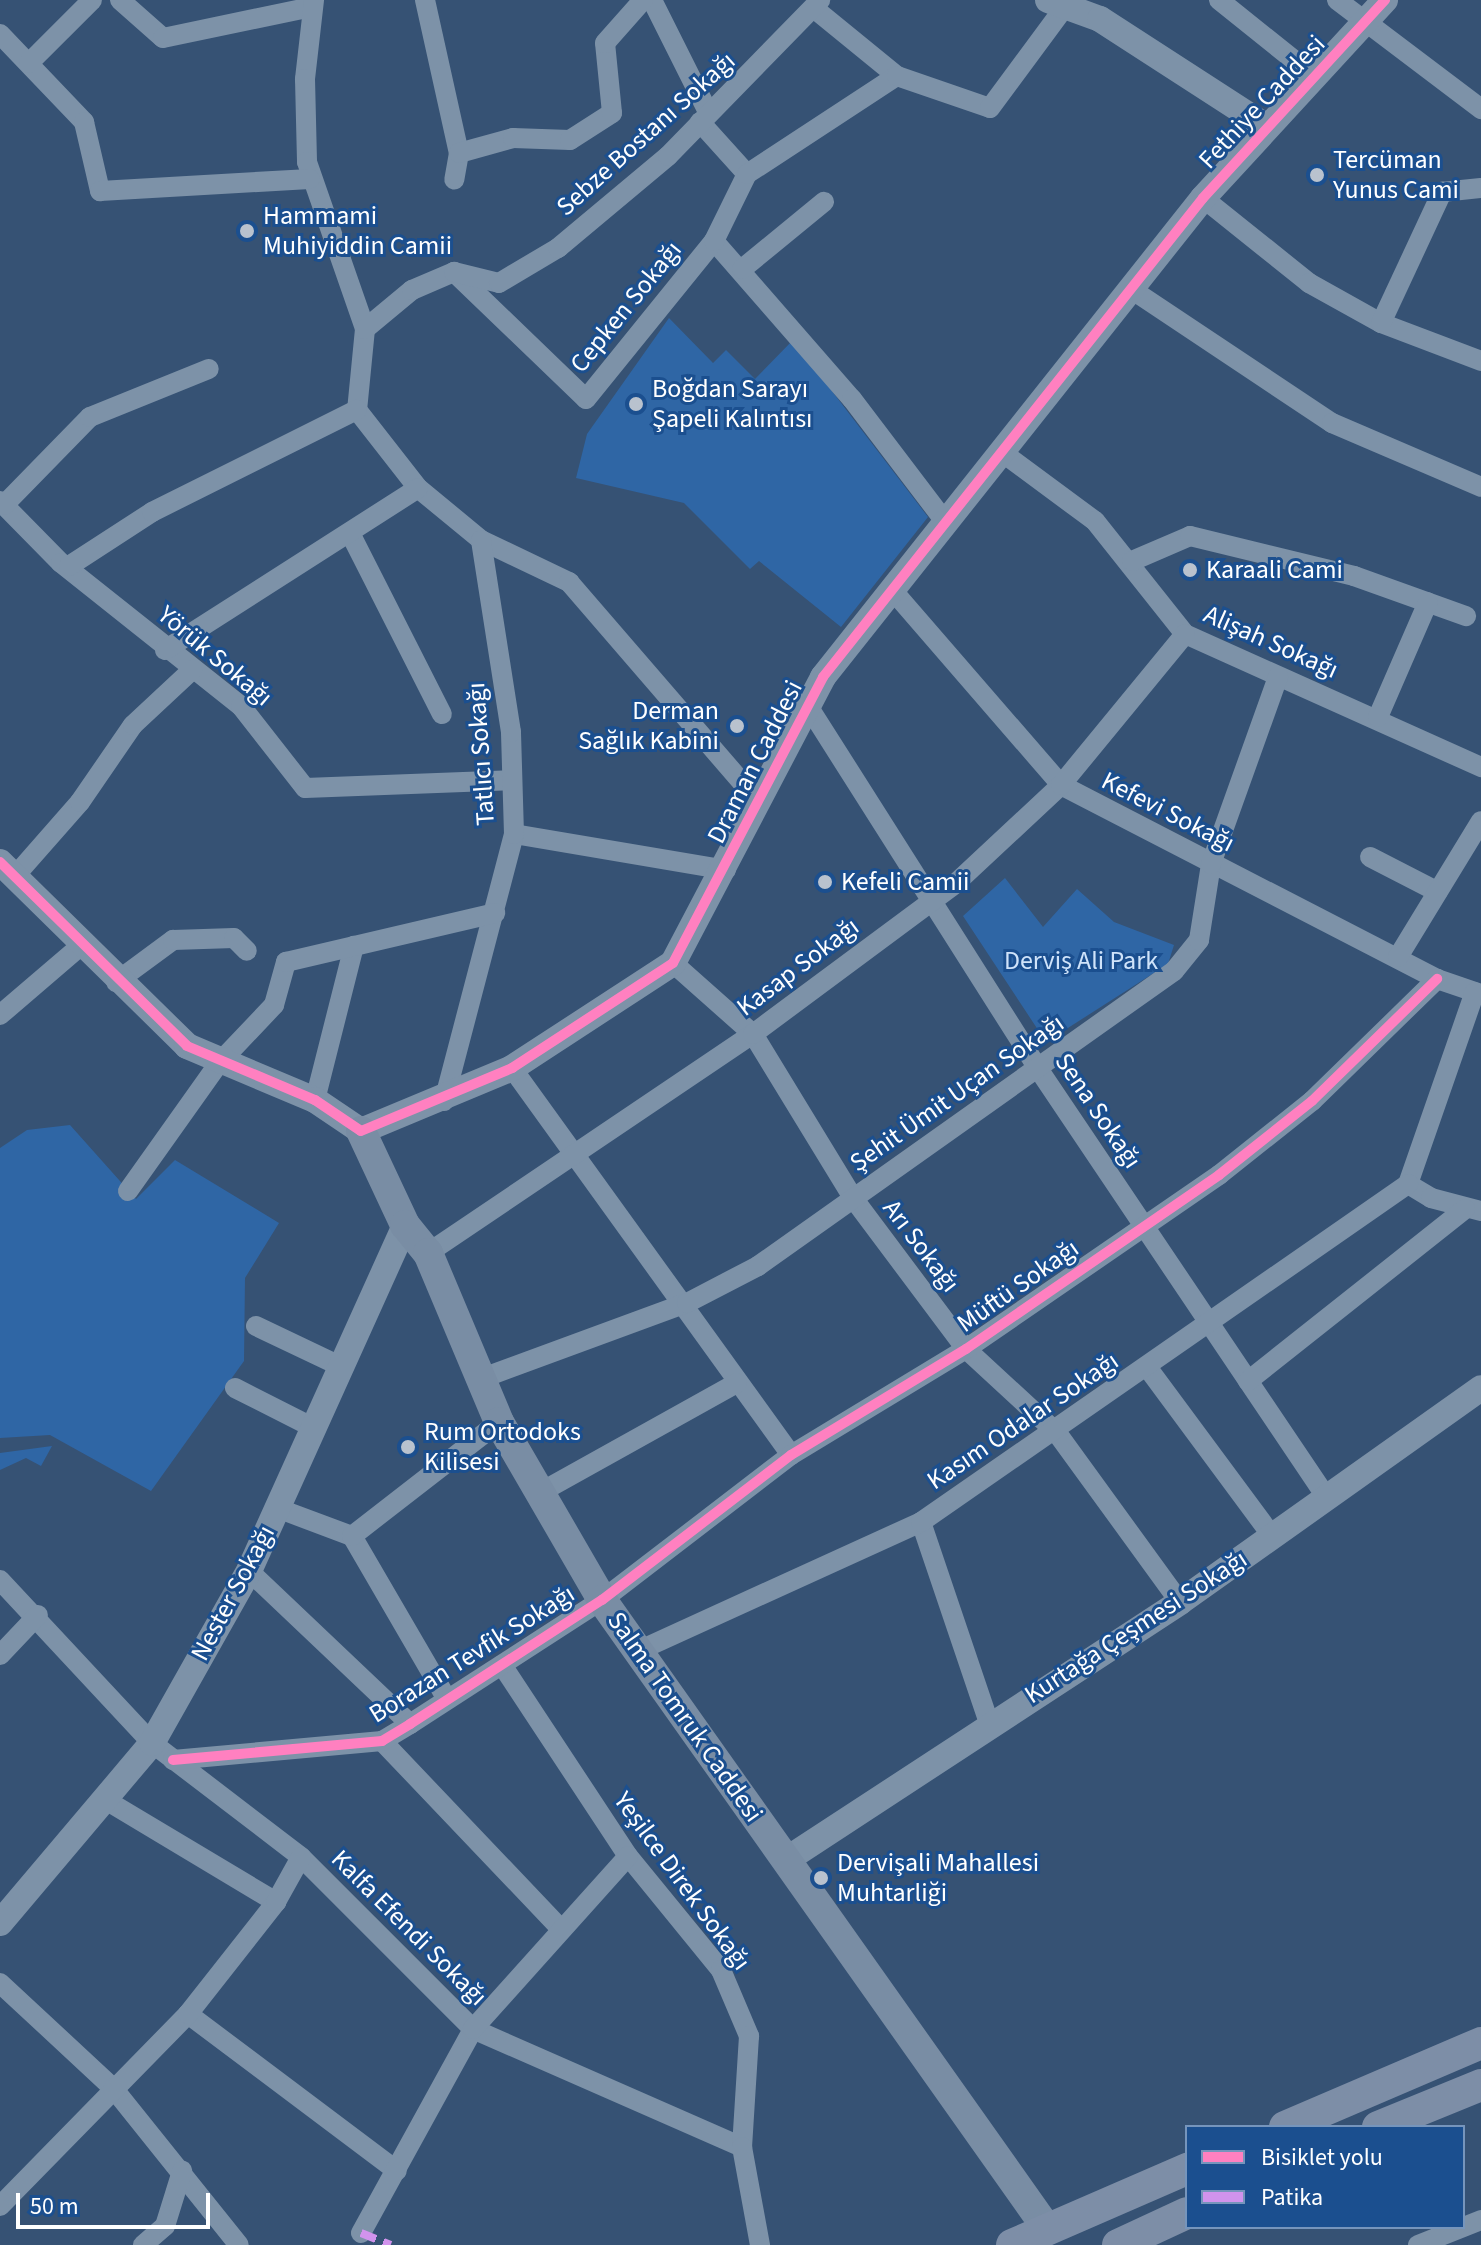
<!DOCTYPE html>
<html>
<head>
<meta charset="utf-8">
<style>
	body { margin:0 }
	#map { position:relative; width:1481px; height:2245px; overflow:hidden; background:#365274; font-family:"Source Sans 3",sans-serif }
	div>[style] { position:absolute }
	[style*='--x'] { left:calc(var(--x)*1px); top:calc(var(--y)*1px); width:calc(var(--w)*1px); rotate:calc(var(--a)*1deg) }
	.green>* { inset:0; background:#2f66a5 }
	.minor>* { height:20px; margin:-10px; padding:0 10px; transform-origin:10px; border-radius:10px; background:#7d92a8 }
	.tertiary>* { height:26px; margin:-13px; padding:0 13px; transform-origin:13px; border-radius:13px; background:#7d92a8 }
	.secondary>* { height:30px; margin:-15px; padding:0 15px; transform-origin:15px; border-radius:15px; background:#798da4 }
	.primary>* { height:32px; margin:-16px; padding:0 16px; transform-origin:16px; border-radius:16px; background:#7d8ea7 }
	.quiet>* { height:8px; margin-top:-4px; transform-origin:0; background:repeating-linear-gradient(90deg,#d193ec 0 16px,transparent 0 24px) }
	.cycleway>* { height:10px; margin:-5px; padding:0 5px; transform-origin:5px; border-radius:5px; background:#ff80c0 }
	.dots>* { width:22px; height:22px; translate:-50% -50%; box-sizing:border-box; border:4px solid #1b4f8f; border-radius:50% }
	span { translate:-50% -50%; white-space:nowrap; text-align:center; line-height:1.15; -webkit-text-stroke:6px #1b4f8f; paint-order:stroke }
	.street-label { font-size:26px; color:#fff }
	.poi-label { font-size:26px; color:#fff }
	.left { translate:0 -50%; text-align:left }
	.right { translate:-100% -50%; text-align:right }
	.park-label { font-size:26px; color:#cfe3fa }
	.legend { position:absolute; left:1185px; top:2125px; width:280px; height:104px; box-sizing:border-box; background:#1b4f8f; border:2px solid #7695bc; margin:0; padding:10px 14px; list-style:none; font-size:24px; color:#fff }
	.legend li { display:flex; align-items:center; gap:16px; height:40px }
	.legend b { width:40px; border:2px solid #7695bc }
	.scale { position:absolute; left:16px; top:2193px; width:194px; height:36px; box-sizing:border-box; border:4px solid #fff; border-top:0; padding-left:10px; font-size:24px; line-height:28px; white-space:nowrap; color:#fff; -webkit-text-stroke:6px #1b4f8f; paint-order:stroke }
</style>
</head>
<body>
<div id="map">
	<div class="green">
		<div style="clip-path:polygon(669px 318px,713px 363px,726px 350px,755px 379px,793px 340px,928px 517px,841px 627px,759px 561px,750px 569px,684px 503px,576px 478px,587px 434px)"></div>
		<div style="clip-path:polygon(1005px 878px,1043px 927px,1077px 889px,1114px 922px,1174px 945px,1168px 964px,1046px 1042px,963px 916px)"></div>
		<div style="clip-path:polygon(70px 1125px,136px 1199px,175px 1160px,279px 1223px,245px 1278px,244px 1361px,151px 1491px,50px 1435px,0 1438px,0 1148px,27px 1130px)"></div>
		<div style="clip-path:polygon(52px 1446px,41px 1466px,26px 1458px,0 1470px,0 1453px)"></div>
	</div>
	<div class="minor">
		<div style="--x:120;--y:0;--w:57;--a:41.5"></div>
		<div style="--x:163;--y:38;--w:152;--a:-11.8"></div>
		<div style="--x:314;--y:0;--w:80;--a:96.5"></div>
		<div style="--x:305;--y:79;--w:83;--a:88.6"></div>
		<div style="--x:307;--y:162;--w:177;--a:70.8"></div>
		<div style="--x:365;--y:329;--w:81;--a:95.6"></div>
		<div style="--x:357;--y:410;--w:99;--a:52"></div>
		<div style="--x:418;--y:488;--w:82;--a:39.5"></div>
		<div style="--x:481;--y:540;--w:98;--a:25.5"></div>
		<div style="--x:569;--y:582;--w:286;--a:49.2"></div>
		<div style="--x:425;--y:0;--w:157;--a:77.5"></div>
		<div style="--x:459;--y:153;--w:27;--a:100"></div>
		<div style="--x:652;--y:0;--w:125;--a:63.4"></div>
		<div style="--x:1219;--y:0;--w:123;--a:38.7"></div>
		<div style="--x:1337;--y:0;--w:181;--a:37.1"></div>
		<div style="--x:816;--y:10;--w:104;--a:39.2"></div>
		<div style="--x:0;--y:34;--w:122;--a:46.3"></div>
		<div style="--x:84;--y:122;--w:71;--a:76.9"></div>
		<div style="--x:100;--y:191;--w:210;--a:-3.3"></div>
		<div style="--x:29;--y:63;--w:89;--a:-45"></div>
		<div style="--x:700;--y:122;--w:70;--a:47.9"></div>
		<div style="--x:459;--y:153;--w:56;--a:-15.5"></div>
		<div style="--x:513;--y:138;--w:57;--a:2"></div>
		<div style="--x:570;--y:140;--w:50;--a:-32.7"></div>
		<div style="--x:612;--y:113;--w:70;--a:-95.7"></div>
		<div style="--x:605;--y:43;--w:57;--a:-48.5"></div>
		<div style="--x:1203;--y:198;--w:136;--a:38.7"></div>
		<div style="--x:1309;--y:283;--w:82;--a:29.1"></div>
		<div style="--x:1381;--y:323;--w:107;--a:20.8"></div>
		<div style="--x:714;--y:241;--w:210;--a:48.9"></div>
		<div style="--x:852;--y:399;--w:156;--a:52.8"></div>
		<div style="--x:742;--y:269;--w:106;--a:-39.3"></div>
		<div style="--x:454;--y:272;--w:183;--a:43.9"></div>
		<div style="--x:586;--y:399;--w:203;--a:-51"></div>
		<div style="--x:714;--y:241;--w:75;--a:-63.8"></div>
		<div style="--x:747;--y:174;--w:179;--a:-33.2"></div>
		<div style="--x:897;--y:76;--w:98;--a:19"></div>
		<div style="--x:990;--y:108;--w:124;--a:-53.5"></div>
		<div style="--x:1131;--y:289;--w:242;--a:33.7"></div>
		<div style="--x:1332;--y:423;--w:162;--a:23.2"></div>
		<div style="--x:1381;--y:323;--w:145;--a:-65"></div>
		<div style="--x:1442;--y:192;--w:39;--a:-6"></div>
		<div style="--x:365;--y:329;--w:61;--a:-39.7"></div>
		<div style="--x:412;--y:290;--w:46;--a:-23.2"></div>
		<div style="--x:454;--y:272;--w:46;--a:13.7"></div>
		<div style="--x:499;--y:283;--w:69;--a:-30.7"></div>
		<div style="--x:558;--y:248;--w:143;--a:-39.9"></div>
		<div style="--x:668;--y:156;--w:218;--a:-45.7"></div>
		<div style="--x:1003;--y:453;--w:114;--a:36.5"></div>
		<div style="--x:1095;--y:521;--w:144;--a:51.5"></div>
		<div style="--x:1185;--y:634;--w:325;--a:24.2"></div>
		<div style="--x:0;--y:501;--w:87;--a:45.5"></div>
		<div style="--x:61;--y:563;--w:230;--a:38.5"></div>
		<div style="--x:241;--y:706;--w:104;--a:52"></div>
		<div style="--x:305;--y:788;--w:205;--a:-2.2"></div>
		<div style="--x:4;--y:505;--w:123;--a:-45.7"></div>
		<div style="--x:90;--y:417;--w:128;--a:-22"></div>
		<div style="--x:350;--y:533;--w:203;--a:63.1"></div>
		<div style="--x:1132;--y:561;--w:63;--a:-23.3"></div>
		<div style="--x:1190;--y:536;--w:169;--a:13.7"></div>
		<div style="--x:1354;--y:576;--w:119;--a:19.7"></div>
		<div style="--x:69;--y:566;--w:99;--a:-33"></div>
		<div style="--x:152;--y:512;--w:229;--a:-26.5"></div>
		<div style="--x:894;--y:592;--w:255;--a:49.1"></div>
		<div style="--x:1061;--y:785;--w:423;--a:27.3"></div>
		<div style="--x:1437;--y:979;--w:46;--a:18.8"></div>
		<div style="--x:165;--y:650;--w:300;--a:-32.6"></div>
		<div style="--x:808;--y:706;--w:428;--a:57.6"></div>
		<div style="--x:1037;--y:1067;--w:519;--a:56.07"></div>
		<div style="--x:1378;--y:717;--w:125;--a:-66.5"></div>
		<div style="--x:514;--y:834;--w:215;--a:9.6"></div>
		<div style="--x:1370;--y:857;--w:76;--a:27.2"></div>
		<div style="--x:15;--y:876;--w:98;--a:-48.7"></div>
		<div style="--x:80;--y:802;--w:93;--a:-55.5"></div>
		<div style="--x:133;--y:725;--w:81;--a:-43"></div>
		<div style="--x:1398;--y:957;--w:159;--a:-58.6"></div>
		<div style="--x:673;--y:963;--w:107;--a:41.6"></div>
		<div style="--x:753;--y:1034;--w:192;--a:58.6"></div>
		<div style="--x:853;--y:1198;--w:189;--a:53.2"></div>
		<div style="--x:966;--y:1349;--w:124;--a:42.7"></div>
		<div style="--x:1057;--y:1433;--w:209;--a:54"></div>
		<div style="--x:116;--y:982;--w:71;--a:-36.4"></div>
		<div style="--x:173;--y:940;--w:61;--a:-1.9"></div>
		<div style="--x:234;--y:938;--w:18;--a:45"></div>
		<div style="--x:0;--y:1015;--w:111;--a:-40.6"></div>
		<div style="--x:512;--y:1068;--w:477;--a:54.2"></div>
		<div style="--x:315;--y:1100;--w:159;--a:-75.8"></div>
		<div style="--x:444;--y:1101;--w:276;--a:-75.3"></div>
		<div style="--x:514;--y:834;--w:102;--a:-91.7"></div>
		<div style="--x:511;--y:732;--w:194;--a:-98.9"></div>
		<div style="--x:1408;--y:1184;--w:203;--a:-70.8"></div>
		<div style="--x:1408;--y:1184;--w:27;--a:31"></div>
		<div style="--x:1431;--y:1198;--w:52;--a:14.6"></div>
		<div style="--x:128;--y:1191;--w:157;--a:-54.6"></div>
		<div style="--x:219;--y:1063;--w:80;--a:-46.5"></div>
		<div style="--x:274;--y:1005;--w:45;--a:-74.4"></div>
		<div style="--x:286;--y:962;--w:215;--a:-13.2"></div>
		<div style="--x:428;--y:1253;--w:392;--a:-34"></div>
		<div style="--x:753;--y:1034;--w:253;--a:-36.6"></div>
		<div style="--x:956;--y:883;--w:144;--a:-43"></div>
		<div style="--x:1061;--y:785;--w:195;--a:-50.6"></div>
		<div style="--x:256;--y:1326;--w:93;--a:25.5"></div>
		<div style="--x:1147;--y:1367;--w:212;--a:53.5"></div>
		<div style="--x:480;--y:1379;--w:221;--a:-20.2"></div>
		<div style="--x:687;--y:1303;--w:80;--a:-27.5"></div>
		<div style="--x:758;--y:1266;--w:510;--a:-35.34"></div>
		<div style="--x:1174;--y:971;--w:40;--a:-51"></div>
		<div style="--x:1199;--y:940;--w:77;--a:-81"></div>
		<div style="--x:1211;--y:864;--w:199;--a:-70.3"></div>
		<div style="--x:1248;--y:1381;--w:277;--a:-38.4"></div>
		<div style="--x:235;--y:1388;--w:86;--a:26.9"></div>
		<div style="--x:541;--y:1492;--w:224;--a:-29.1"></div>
		<div style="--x:277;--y:1508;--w:80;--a:20.5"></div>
		<div style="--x:352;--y:1536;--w:189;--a:59.8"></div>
		<div style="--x:921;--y:1522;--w:212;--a:71.3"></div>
		<div style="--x:352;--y:1536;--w:186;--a:-37.8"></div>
		<div style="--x:249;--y:1571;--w:222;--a:43.5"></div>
		<div style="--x:0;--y:1580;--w:223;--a:47"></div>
		<div style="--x:152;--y:1743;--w:188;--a:37.4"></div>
		<div style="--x:301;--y:1857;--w:243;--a:45"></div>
		<div style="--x:473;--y:2029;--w:294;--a:23.7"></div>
		<div style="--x:638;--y:1651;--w:311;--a:-24.5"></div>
		<div style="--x:921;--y:1522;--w:593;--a:-34.76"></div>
		<div style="--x:0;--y:1655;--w:55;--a:-46.5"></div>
		<div style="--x:502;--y:1665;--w:229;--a:56.6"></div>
		<div style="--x:628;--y:1856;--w:147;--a:50.8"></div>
		<div style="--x:721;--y:1970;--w:72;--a:67"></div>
		<div style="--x:749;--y:2036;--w:111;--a:93.6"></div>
		<div style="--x:742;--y:2147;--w:100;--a:79.6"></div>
		<div style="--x:382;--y:1741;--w:260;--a:46.4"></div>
		<div style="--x:173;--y:1760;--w:210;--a:-5.2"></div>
		<div style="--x:382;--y:1741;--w:33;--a:-31"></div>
		<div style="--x:410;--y:1724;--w:229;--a:-32.9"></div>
		<div style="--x:602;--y:1600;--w:238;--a:-37.5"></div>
		<div style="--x:791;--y:1455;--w:205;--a:-31.2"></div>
		<div style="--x:966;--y:1349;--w:307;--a:-34.5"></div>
		<div style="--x:1219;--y:1175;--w:119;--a:-38.5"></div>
		<div style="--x:1312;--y:1101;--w:175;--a:-44.3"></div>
		<div style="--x:109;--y:1802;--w:195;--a:30.9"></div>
		<div style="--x:0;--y:1983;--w:154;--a:42.9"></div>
		<div style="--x:113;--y:2088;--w:201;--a:51.3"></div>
		<div style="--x:188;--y:2014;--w:261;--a:36.9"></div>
		<div style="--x:0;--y:2206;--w:269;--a:-45.6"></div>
		<div style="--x:188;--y:2014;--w:142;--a:-51.8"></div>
		<div style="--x:276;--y:1902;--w:51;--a:-60.9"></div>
		<div style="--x:361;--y:2233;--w:233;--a:-61.2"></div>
		<div style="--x:473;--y:2029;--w:232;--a:-48.1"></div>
		<div style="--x:143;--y:2245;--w:29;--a:-41"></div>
		<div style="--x:165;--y:2226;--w:58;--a:-72.8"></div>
		<div style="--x:1418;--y:2245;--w:68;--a:-21.6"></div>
	</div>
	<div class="tertiary">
		<div style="--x:1048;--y:0;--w:55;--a:20.1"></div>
		<div style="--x:1100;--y:19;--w:199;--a:32.9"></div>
		<div style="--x:0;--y:862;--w:262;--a:44.5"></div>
		<div style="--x:187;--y:1046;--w:139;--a:22.9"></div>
		<div style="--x:315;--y:1100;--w:55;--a:34"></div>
		<div style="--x:361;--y:1131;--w:164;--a:-22.6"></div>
		<div style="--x:512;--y:1068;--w:192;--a:-33.1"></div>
		<div style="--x:673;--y:963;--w:323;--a:-62.3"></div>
		<div style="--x:823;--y:677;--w:611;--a:-51.57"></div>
		<div style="--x:1203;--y:198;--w:269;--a:-47.4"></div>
		<div style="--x:786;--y:1860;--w:471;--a:-33.2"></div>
		<div style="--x:1180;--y:1602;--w:369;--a:-35.4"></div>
		<div style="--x:0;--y:1923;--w:236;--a:-49.8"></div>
		<div style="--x:152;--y:1743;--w:197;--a:-60.6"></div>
		<div style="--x:249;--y:1571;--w:380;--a:-65.7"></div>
	</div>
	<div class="secondary">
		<div style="--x:361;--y:1131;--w:104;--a:64.9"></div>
		<div style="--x:405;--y:1225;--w:36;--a:51"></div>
		<div style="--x:428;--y:1253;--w:183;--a:67.2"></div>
		<div style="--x:499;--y:1422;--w:206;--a:59.9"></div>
		<div style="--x:602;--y:1600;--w:772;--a:54.7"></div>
	</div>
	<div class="primary">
		<div style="--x:1285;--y:2127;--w:213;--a:-23.2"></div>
		<div style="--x:1378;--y:2127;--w:111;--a:-22.2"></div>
		<div style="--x:1012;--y:2245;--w:191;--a:-23.5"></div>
		<div style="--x:1118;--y:2245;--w:76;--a:-24.9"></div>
	</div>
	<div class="quiet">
		<div style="--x:361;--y:2233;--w:32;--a:22"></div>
	</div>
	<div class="cycleway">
		<div style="--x:0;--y:862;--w:262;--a:44.5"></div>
		<div style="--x:187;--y:1046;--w:139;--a:22.9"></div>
		<div style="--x:315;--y:1100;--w:55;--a:34"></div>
		<div style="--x:361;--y:1131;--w:164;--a:-22.6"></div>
		<div style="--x:512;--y:1068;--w:192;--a:-33.1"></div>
		<div style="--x:673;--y:963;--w:323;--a:-62.3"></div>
		<div style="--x:823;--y:677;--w:611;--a:-51.57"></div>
		<div style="--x:1203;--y:198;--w:269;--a:-47.4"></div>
		<div style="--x:173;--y:1760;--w:210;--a:-5.2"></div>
		<div style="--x:382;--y:1741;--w:33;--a:-31"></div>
		<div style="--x:410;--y:1724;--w:229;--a:-32.9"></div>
		<div style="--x:602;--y:1600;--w:238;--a:-37.5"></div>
		<div style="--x:791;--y:1455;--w:205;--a:-31.2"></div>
		<div style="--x:966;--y:1349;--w:307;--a:-34.5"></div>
		<div style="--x:1219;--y:1175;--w:119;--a:-38.5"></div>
		<div style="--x:1312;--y:1101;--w:175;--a:-44.3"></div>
	</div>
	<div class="dots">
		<div style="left:1317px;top:175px;background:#b9c2ce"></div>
		<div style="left:247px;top:231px;background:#b9c2ce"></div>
		<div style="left:636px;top:404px;background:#b9c2ce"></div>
		<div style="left:1190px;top:570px;background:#b9c2ce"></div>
		<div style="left:737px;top:726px;background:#b9c2ce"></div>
		<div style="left:825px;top:882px;background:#b9c2ce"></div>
		<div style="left:408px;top:1447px;background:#b9c2ce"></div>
		<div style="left:821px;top:1878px;background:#b9c2ce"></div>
	</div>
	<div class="street-label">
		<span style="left:1262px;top:102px;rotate:-47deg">Fethiye Caddesi</span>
		<span style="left:646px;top:134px;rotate:-42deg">Sebze Bostanı Sokağı</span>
		<span style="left:626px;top:307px;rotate:-51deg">Cepken Sokağı</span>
		<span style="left:1271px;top:642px;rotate:24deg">Alişah Sokağı</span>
		<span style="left:215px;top:656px;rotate:40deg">Yörük Sokağı</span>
		<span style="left:481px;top:754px;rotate:-94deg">Tatlıcı Sokağı</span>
		<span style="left:755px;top:762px;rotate:-63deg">Draman Caddesi</span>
		<span style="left:1168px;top:812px;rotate:27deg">Kefevi Sokağı</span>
		<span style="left:798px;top:967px;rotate:-37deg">Kasap Sokağı</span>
		<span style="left:957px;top:1093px;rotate:-35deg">Şehit Ümit Uçan Sokağı</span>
		<span style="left:1098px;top:1111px;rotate:56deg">Sena Sokağı</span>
		<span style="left:921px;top:1246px;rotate:53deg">Arı Sokağı</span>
		<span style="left:1018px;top:1286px;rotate:-35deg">Müftü Sokağı</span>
		<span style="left:1023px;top:1421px;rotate:-34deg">Kasım Odalar Sokağı</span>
		<span style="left:233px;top:1593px;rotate:-62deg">Nester Sokağı</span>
		<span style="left:1136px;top:1627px;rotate:-33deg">Kurtağa Çeşmesi Sokağı</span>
		<span style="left:472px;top:1654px;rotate:-32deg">Borazan Tevfik Sokağı</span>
		<span style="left:685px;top:1717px;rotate:55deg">Salma Tomruk Caddesi</span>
		<span style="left:682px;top:1881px;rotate:54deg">Yeşilce Direk Sokağı</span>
		<span style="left:409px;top:1928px;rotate:45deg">Kalfa Efendi Sokağı</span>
	</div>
	<div class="poi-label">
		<span class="left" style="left:1333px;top:175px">Tercüman<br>Yunus Cami</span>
		<span class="left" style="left:263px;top:231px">Hammami<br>Muhiyiddin Camii</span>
		<span class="left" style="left:652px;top:404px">Boğdan Sarayı<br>Şapeli Kalıntısı</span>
		<span class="left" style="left:1206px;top:570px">Karaali Cami</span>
		<span class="right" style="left:719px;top:726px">Derman<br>Sağlık Kabini</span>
		<span class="left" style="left:841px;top:882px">Kefeli Camii</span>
		<span class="left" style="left:424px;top:1447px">Rum Ortodoks<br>Kilisesi</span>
		<span class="left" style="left:837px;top:1878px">Dervişali Mahallesi<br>Muhtarliği</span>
	</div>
	<div class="park-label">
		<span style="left:1081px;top:961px">Derviş Ali Park</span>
	</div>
	<ul class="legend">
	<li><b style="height:10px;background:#ff80c0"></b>Bisiklet yolu</li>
	<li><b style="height:10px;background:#d193ec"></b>Patika</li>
	</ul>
	<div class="scale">50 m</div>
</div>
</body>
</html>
